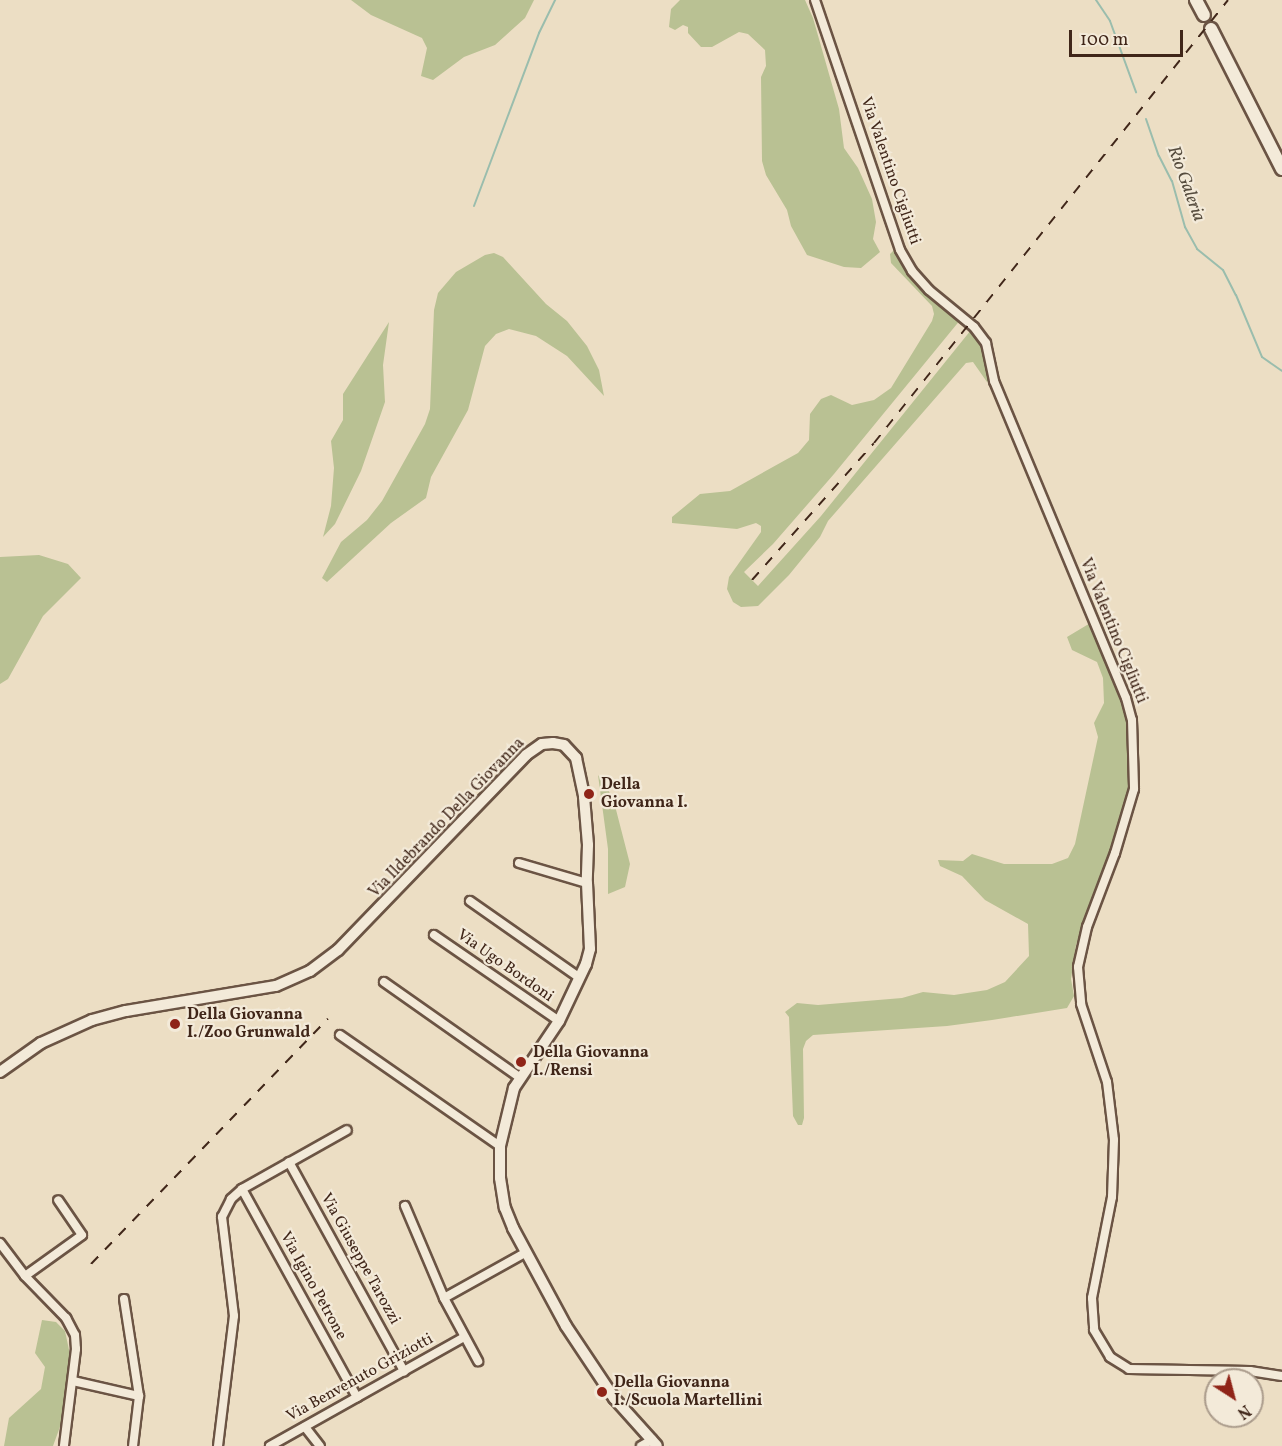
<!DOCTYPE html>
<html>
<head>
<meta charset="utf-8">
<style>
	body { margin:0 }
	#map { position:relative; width:1282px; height:1446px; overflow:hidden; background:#ecdec4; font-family:Vollkorn,serif }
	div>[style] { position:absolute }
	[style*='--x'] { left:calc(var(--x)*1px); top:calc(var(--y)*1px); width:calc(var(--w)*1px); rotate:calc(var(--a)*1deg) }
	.green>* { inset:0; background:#b9c193 }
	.stream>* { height:2px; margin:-1px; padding:0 1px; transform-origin:1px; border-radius:1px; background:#9abdad }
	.roads { filter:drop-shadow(2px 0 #6b5444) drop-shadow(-2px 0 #6b5444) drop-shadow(0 2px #6b5444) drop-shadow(0 -2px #6b5444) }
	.minor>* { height:8px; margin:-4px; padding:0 4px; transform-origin:4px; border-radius:4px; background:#f3ead9 }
	.tertiary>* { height:10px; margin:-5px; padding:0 5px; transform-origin:5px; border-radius:5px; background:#f3ead9 }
	.secondary>* { height:12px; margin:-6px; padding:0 6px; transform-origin:6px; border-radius:6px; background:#f3ead9 }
	.rail>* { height:2px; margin-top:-1px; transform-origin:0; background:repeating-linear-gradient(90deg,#402619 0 10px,transparent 0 20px) }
	.dots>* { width:16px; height:16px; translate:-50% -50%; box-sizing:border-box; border:3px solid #f3ead9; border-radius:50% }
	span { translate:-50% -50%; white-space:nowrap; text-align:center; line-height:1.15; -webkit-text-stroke:4.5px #f3ead9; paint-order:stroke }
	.street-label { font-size:16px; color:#402619 }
	.poi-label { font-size:16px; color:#402619; font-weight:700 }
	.left { translate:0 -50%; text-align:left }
	.water-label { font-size:18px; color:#564c3e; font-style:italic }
	.north { position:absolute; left:1204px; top:1368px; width:60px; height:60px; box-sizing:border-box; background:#f3ead9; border:2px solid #ab9c8c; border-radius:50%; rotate:144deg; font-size:16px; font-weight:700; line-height:24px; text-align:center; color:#402619 }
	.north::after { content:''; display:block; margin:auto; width:21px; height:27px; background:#8f2418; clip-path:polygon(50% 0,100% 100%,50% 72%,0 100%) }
	.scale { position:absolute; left:1069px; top:30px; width:114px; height:27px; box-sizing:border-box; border:3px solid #402619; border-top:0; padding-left:8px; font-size:18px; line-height:21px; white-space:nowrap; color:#402619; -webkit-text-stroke:4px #f3ead9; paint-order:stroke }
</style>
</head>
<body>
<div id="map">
	<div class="green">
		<div style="clip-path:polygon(351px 0,534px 0,525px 18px,495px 45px,464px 57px,433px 80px,421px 76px,427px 48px,422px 38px,371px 15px)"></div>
		<div style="clip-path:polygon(680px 0,805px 0,813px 18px,839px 109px,844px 148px,858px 168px,872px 199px,876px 222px,873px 239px,880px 252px,861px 268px,844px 267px,807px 255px,791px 226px,787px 210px,766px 175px,762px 161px,761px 77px,766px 66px,765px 50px,748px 34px,739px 32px,712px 47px,701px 47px,688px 33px,688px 27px,683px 25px,675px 30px,669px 27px,671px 9px)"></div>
		<div style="clip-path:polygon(895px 249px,912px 278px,942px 308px,961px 319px,834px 474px,773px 544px,744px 572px,758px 586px,821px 516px,971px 330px,984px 347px,989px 381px,987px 382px,973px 362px,966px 363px,828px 521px,820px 537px,789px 575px,758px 606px,741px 607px,733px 602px,727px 589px,729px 577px,761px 532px,761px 526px,756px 523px,737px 529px,672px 523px,672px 517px,700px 494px,730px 491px,798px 453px,809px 440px,810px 414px,821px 399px,831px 395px,852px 405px,874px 400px,891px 388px,932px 321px,934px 314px,932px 306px,891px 263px,890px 254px)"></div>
		<div style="clip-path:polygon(494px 253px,503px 257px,546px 304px,567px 321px,587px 346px,599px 370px,604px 396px,567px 356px,536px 336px,509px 329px,496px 334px,485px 346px,468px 410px,431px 477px,426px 498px,391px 523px,327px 582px,322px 578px,341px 542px,367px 520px,382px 501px,425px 424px,430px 409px,434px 310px,438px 293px,456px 272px,485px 255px)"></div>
		<div style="clip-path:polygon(389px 322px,383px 365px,385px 402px,361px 471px,335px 524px,323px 537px,331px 506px,334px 468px,331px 441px,343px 420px,343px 394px)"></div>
		<div style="clip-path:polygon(39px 555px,68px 564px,81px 578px,43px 616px,8px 679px,0 684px,0 557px)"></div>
		<div style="clip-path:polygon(1092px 622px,1122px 699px,1131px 743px,1130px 795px,1076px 945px,1071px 979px,1074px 996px,1067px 1008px,992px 1020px,947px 1026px,813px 1035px,806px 1041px,803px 1049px,804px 1118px,802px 1125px,798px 1125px,793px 1116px,789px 1017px,785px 1012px,797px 1003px,818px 1005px,902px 998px,923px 992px,954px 995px,987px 990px,1005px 982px,1029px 956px,1028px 924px,985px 900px,962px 876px,940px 866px,938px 860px,963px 861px,972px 854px,1004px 864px,1052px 864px,1068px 858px,1075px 844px,1098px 737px,1094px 723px,1104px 703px,1103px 678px,1097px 662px,1072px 650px,1067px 637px)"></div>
		<div style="clip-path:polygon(598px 775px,613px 798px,630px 864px,625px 887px,608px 894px,608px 849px)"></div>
		<div style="clip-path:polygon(42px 1320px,56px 1322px,65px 1331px,72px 1364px,61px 1424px,53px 1446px,4px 1446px,9px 1418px,41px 1389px,45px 1367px,35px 1353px)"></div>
	</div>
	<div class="stream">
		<div style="--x:1096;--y:0;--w:25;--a:56"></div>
		<div style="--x:1110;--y:21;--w:76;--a:69.9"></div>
		<div style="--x:1146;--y:119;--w:39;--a:71"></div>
		<div style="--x:1159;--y:156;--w:28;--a:63"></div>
		<div style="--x:1172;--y:181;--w:48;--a:74.2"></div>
		<div style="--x:1185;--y:227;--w:25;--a:61"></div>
		<div style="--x:1197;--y:249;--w:33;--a:39"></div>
		<div style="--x:1223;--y:270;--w:28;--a:63"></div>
		<div style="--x:1236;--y:295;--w:67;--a:67.2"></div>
		<div style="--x:1262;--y:357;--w:24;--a:35"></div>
		<div style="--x:474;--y:206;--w:185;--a:-69.4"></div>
		<div style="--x:539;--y:33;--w:37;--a:-64"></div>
	</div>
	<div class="roads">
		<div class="minor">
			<div style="--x:815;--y:0;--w:264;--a:71.2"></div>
			<div style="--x:900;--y:250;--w:24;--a:60"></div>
			<div style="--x:912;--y:271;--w:25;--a:48"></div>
			<div style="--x:929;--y:290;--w:58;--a:39.4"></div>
			<div style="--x:974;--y:327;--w:20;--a:53"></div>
			<div style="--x:986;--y:343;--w:39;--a:78"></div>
			<div style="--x:994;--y:381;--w:343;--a:67.4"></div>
			<div style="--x:1126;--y:698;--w:23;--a:75"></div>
			<div style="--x:1132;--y:720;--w:69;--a:88.3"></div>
			<div style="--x:1134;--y:789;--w:67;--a:106.5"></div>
			<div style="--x:1115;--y:853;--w:79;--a:110.7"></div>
			<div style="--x:1087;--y:927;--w:41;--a:102.7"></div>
			<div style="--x:1078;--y:967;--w:37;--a:85"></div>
			<div style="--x:1081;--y:1004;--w:82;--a:71.6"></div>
			<div style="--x:1107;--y:1082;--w:58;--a:83.1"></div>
			<div style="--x:1114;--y:1140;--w:57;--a:92"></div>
			<div style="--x:1112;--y:1197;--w:103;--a:101.2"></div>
			<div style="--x:1092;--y:1298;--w:32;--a:86"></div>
			<div style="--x:1094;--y:1330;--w:31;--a:59"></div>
			<div style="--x:1110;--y:1357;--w:22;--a:32"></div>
			<div style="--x:1129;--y:1369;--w:121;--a:0.9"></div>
			<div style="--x:1250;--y:1371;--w:32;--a:9"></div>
			<div style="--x:519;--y:863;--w:71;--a:16.4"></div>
			<div style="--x:470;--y:901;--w:134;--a:35"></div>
			<div style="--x:434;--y:935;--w:152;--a:34.5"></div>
			<div style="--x:384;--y:982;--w:165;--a:35.1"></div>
			<div style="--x:340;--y:1035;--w:195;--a:34.8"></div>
			<div style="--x:289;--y:1162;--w:239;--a:61.2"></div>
			<div style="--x:242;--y:1189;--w:238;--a:61.1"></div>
			<div style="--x:405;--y:1206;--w:100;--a:67"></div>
			<div style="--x:444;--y:1298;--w:72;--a:61.6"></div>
			<div style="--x:0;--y:1243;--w:41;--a:52.9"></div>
			<div style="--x:25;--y:1276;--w:59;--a:45.7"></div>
			<div style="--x:66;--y:1318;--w:19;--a:62"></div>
			<div style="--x:75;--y:1335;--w:14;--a:86"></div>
			<div style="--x:76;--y:1349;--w:98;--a:97.1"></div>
			<div style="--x:25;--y:1276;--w:70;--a:-35.7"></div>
			<div style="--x:82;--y:1235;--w:42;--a:-124.4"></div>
			<div style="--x:444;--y:1298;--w:93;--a:-29.1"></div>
			<div style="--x:124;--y:1299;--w:98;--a:81.2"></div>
			<div style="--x:139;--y:1396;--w:50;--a:96.8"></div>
			<div style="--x:73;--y:1381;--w:68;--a:12.8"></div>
			<div style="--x:305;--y:1427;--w:24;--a:52"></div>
			<div style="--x:218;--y:1446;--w:131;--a:-83"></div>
			<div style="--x:234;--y:1316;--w:100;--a:-96.9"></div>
			<div style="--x:222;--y:1217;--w:20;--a:-63"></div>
			<div style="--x:231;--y:1199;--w:15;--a:-42"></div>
			<div style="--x:242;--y:1189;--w:120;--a:-29.3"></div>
			<div style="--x:270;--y:1446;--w:223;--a:-29.3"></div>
			<div style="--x:641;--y:1446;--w:13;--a:-29"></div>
		</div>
		<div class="tertiary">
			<div style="--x:0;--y:1072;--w:50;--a:-35.3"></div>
			<div style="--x:41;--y:1043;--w:56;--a:-24.3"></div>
			<div style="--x:92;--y:1020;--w:35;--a:-15"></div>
			<div style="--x:126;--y:1011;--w:152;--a:-9.5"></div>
			<div style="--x:276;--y:986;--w:37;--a:-24"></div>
			<div style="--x:310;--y:971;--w:35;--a:-37"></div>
			<div style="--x:338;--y:950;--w:271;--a:-46"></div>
			<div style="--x:526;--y:755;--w:19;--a:-35"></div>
			<div style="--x:542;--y:744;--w:11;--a:-5"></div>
			<div style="--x:553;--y:743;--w:11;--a:10"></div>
			<div style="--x:564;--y:745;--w:18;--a:47"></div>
			<div style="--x:576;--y:758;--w:40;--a:78"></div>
			<div style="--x:584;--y:797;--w:48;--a:85.2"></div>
			<div style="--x:588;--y:845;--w:38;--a:92"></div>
			<div style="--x:587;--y:883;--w:66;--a:87.4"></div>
			<div style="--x:590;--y:949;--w:16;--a:105"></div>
			<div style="--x:586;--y:964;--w:63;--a:115.3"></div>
			<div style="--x:559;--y:1021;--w:81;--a:123.9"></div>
			<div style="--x:514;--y:1088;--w:60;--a:103.6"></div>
			<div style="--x:500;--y:1146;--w:32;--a:90"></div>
			<div style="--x:500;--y:1178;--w:30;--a:81"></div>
			<div style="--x:505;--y:1208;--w:22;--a:68"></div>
			<div style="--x:513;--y:1228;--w:111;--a:61.6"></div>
			<div style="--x:566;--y:1326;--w:87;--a:56.3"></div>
			<div style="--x:614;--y:1398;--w:64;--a:48.1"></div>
		</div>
		<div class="secondary">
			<div style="--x:1196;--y:0;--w:17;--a:62"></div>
			<div style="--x:1211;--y:29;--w:157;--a:63.1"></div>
		</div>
	</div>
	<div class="rail">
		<div style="--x:752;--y:580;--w:183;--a:-48.3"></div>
		<div style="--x:874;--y:443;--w:567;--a:-51.37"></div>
		<div style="--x:91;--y:1264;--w:341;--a:-46"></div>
	</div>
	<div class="dots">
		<div style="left:589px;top:794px;background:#8f2418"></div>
		<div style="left:175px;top:1024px;background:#8f2418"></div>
		<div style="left:521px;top:1062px;background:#8f2418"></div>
		<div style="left:602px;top:1392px;background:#8f2418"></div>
	</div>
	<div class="street-label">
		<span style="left:890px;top:171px;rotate:71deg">Via Valentino Cigliutti</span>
		<span style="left:1113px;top:631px;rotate:68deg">Via Valentino Cigliutti</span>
		<span style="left:447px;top:818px;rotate:-46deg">Via Ildebrando Della Giovanna</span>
		<span style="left:505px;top:966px;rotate:35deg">Via Ugo Bordoni</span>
		<span style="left:360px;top:1259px;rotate:61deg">Via Giuseppe Tarozzi</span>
		<span style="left:313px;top:1286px;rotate:61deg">Via Igino Petrone</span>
		<span style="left:360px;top:1378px;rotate:-29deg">Via Benvenuto Griziotti</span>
	</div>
	<div class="poi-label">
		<span class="left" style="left:601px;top:794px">Della<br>Giovanna I.</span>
		<span class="left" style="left:187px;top:1024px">Della Giovanna<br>I./Zoo Grunwald</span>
		<span class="left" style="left:533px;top:1062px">Della Giovanna<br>I./Rensi</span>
		<span class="left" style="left:614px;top:1392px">Della Giovanna<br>I./Scuola Martellini</span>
	</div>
	<div class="water-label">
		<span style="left:1185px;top:184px;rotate:70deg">Rio Galeria</span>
	</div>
	<div class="north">N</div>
	<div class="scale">100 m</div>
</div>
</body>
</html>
